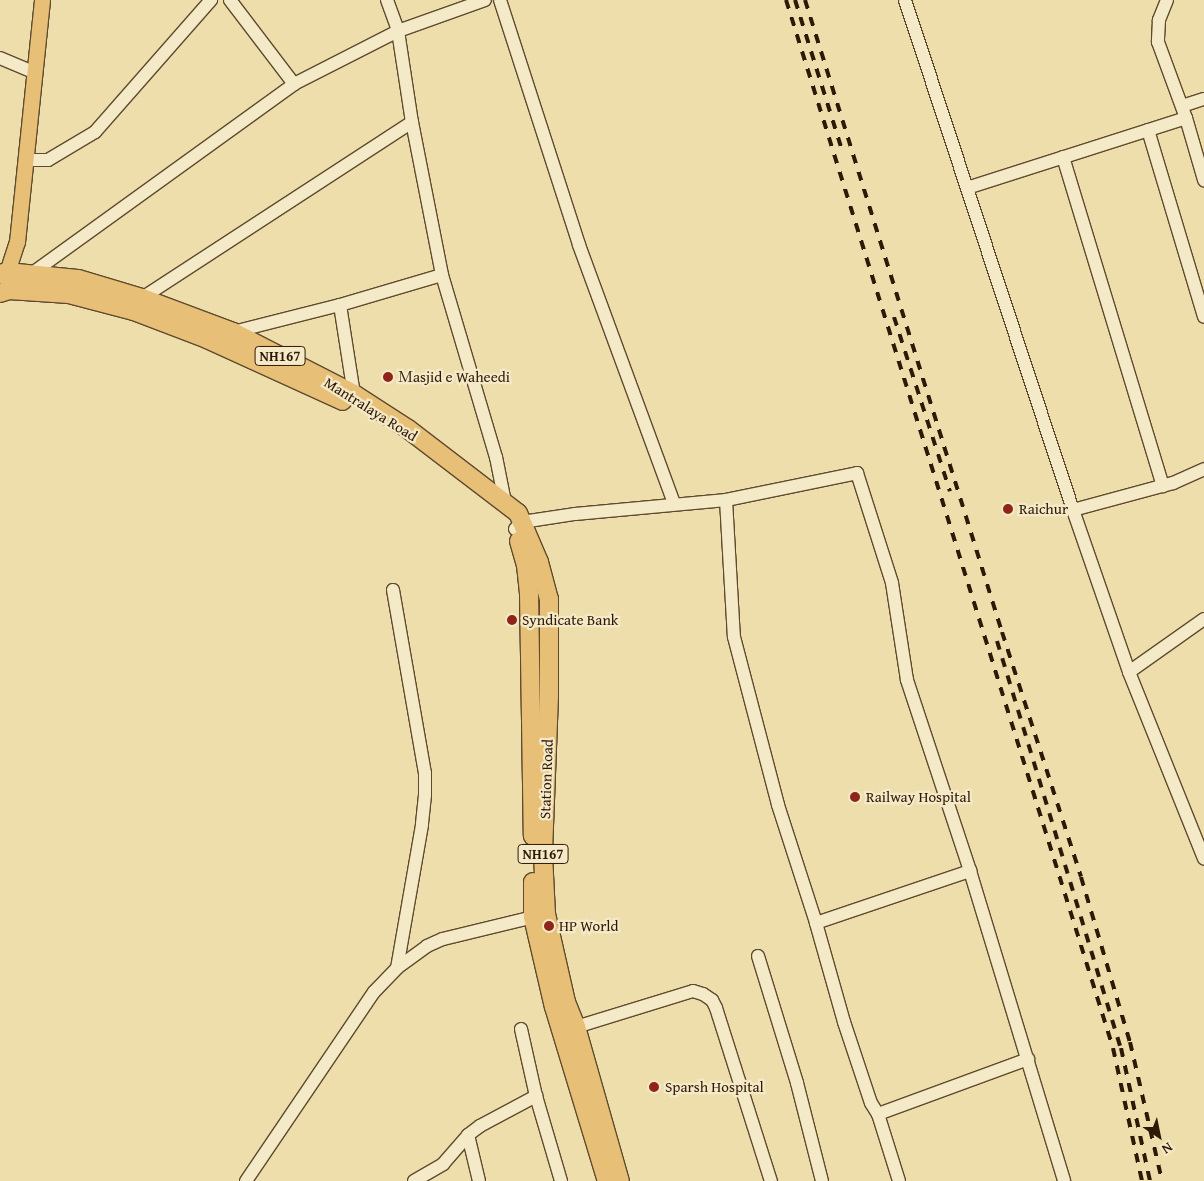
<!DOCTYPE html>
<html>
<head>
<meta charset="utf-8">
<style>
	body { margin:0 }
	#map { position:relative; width:1204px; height:1181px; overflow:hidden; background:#eedeab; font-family:"Gentium Book Plus","Noto Serif SC",serif }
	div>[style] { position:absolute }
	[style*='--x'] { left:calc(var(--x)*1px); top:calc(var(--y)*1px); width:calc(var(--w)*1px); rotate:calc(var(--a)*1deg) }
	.roads { filter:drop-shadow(1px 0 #5f4a2f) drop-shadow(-1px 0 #5f4a2f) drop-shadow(0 1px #5f4a2f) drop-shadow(0 -1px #5f4a2f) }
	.minor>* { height:12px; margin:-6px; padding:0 6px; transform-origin:6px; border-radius:6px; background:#f4eac8 }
	.major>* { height:15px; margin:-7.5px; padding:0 7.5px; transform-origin:7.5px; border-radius:7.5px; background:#e7bf76 }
	.highway>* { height:18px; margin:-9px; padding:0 9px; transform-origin:9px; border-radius:9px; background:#e7bf76 }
	.rail>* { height:4px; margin-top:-2px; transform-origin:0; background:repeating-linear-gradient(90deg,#2f1906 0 9px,transparent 0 18px) }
	.dots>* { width:14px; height:14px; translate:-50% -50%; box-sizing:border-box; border:2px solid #f4eac8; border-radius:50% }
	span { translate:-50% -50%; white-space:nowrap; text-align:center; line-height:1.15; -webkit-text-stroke:4.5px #f4eac8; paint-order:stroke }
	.shield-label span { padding:1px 4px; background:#f4eac8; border:1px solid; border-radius:4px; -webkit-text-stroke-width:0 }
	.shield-label { font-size:14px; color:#2f1906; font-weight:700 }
	.poi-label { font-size:15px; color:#2f1906 }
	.left { translate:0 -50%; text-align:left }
	.street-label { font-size:15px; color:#2f1906 }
	.north { position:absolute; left:1134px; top:1111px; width:50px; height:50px; -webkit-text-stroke:4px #f4eac8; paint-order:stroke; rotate:146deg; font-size:14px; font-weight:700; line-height:20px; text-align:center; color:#2f1906 }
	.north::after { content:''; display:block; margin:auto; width:18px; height:22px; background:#2f1906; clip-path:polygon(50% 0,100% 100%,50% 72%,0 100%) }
</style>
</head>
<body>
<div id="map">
	<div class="roads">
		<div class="minor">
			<div style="--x:230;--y:0;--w:106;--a:52.7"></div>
			<div style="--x:294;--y:84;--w:117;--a:-27"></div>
			<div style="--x:398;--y:31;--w:92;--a:-19.6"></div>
			<div style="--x:387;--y:0;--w:33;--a:70"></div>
			<div style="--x:398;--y:31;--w:92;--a:81.3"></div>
			<div style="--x:412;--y:122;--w:156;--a:78.9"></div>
			<div style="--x:442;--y:275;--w:190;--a:73.5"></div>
			<div style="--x:496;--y:457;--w:46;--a:78.7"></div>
			<div style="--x:500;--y:0;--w:257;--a:72.1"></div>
			<div style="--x:579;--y:245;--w:275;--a:69.8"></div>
			<div style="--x:905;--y:0;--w:537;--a:71.77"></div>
			<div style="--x:1073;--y:510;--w:171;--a:70.9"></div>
			<div style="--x:1129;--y:672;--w:201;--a:68.1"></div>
			<div style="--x:1167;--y:0;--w:22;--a:112"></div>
			<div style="--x:1159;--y:20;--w:22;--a:93"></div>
			<div style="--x:1158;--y:42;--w:81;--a:69.8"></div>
			<div style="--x:0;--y:58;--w:38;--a:23"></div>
			<div style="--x:1182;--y:106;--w:23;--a:-18"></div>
			<div style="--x:1148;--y:130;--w:195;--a:73.3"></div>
			<div style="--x:1063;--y:157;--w:344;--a:73.1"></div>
			<div style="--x:25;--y:160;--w:23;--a:0"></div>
			<div style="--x:48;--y:160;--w:55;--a:-30.8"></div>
			<div style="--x:95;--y:132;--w:176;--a:-48.7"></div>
			<div style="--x:967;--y:188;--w:230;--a:-17.7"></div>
			<div style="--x:1186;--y:118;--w:65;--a:73.8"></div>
			<div style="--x:31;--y:274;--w:324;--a:-35.8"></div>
			<div style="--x:142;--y:298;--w:322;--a:-33.1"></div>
			<div style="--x:340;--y:305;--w:90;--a:81.1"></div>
			<div style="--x:233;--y:332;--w:110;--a:-14.2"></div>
			<div style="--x:340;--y:305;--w:106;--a:-16.4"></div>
			<div style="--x:726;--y:500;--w:137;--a:86.7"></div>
			<div style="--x:734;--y:637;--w:174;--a:75.3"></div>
			<div style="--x:778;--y:805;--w:124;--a:72.1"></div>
			<div style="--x:816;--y:923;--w:103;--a:74.2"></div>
			<div style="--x:844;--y:1022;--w:85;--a:71.6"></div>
			<div style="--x:871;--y:1103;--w:13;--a:58"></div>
			<div style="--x:878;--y:1114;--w:70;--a:72.6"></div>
			<div style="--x:1073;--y:510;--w:104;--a:-15.1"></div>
			<div style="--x:1173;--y:483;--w:34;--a:-24"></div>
			<div style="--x:515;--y:529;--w:10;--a:-45"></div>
			<div style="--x:522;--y:522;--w:54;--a:-8.6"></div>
			<div style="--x:575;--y:514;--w:152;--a:-5.3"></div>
			<div style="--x:726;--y:500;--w:134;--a:-11.6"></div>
			<div style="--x:857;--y:473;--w:115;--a:72.3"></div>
			<div style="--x:892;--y:583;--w:98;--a:81.2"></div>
			<div style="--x:907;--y:680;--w:201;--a:71.7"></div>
			<div style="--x:970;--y:871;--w:324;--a:73.1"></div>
			<div style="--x:393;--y:590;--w:186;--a:80.1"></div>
			<div style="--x:425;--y:773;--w:22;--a:90"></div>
			<div style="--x:425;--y:795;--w:30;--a:96"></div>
			<div style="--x:422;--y:825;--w:145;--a:99.9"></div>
			<div style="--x:1129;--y:672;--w:92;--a:-35.2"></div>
			<div style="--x:816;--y:923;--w:163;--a:-18.7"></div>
			<div style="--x:758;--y:956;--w:133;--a:72.9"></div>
			<div style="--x:797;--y:1083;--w:101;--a:75.7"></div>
			<div style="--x:576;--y:1027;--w:122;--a:-17.1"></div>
			<div style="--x:693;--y:991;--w:10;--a:17"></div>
			<div style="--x:703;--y:994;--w:11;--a:34"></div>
			<div style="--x:712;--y:1000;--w:9;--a:63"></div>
			<div style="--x:716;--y:1008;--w:182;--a:72.4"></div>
			<div style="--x:521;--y:1029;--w:69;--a:77.4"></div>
			<div style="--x:536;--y:1096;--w:89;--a:73.6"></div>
			<div style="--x:878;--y:1114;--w:160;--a:-20.1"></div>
			<div style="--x:468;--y:1135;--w:47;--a:76.6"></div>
			<div style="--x:246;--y:1181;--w:228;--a:-55.9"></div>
			<div style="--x:374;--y:992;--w:33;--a:-46"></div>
			<div style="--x:397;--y:968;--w:37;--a:-36"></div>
			<div style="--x:427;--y:946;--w:17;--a:-24"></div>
			<div style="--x:443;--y:939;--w:93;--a:-13.7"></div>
			<div style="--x:414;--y:1181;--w:34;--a:-30"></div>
			<div style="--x:443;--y:1164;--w:38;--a:-49"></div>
			<div style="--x:468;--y:1135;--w:15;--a:-37"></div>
			<div style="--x:480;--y:1126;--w:64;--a:-28.2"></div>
		</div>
		<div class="major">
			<div style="--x:8;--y:284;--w:12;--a:-95"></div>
			<div style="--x:7;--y:272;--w:32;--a:-72"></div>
			<div style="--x:17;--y:242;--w:243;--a:-84.1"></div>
		</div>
		<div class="highway">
			<div style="--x:0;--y:274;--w:7;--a:-16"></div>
			<div style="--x:7;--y:272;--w:71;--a:5.6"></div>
			<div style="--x:78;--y:279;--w:67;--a:16.5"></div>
			<div style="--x:142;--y:298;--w:97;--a:20.5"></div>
			<div style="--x:233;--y:332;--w:136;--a:27.1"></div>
			<div style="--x:354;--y:394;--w:64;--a:32.9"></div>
			<div style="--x:408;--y:429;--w:138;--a:37.4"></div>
			<div style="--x:518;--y:513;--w:53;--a:66.8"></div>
			<div style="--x:539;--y:562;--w:38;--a:75"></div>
			<div style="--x:549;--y:599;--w:97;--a:90"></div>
			<div style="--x:549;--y:696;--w:159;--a:92.2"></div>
			<div style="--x:543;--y:855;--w:59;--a:87.1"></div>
			<div style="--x:546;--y:914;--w:90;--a:77.2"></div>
			<div style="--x:566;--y:1002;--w:27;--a:68"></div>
			<div style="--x:576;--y:1027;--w:160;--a:74.1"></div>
			<div style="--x:0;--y:293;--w:9;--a:-18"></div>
			<div style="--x:9;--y:290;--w:60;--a:3.8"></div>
			<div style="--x:69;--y:294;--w:67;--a:14.7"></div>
			<div style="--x:134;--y:311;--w:78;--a:21"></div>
			<div style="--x:207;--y:339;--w:149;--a:24.5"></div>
			<div style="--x:519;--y:541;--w:25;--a:74"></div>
			<div style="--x:526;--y:565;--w:28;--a:84"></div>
			<div style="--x:529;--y:593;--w:243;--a:89.1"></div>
			<div style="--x:533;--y:882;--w:35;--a:90"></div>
			<div style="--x:533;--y:917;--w:92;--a:76.9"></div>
			<div style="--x:554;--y:1007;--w:182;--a:73.1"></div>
		</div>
	</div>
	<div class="rail">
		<div style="--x:786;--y:0;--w:1098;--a:72.67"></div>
		<div style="--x:1113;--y:1048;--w:136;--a:77.7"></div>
		<div style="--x:795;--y:0;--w:157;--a:72.6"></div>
		<div style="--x:805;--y:0;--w:662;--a:72.69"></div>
		<div style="--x:1002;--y:632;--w:257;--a:72.1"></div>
		<div style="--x:1081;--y:877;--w:172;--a:73.5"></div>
		<div style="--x:1130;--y:1042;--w:143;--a:77"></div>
		<div style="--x:894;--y:317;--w:183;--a:72.2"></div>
		<div style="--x:997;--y:641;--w:425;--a:73.1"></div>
		<div style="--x:1121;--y:1048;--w:136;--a:77.7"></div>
	</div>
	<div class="dots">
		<div style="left:388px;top:377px;background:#8f2418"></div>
		<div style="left:1008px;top:509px;background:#8f2418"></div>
		<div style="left:512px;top:620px;background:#8f2418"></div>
		<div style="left:855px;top:797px;background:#8f2418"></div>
		<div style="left:549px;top:926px;background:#8f2418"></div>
		<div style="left:654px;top:1087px;background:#8f2418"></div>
	</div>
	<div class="shield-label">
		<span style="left:280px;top:356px">NH167</span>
		<span style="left:543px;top:854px">NH167</span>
	</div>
	<div class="poi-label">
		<span class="left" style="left:398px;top:377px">Ｍasjid e Waheedi</span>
		<span class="left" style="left:1019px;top:509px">Raichur</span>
		<span class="left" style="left:522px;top:620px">Syndicate Bank</span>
		<span class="left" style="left:866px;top:797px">Railway Hospital</span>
		<span class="left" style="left:559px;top:926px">HP World</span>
		<span class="left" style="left:665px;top:1087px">Sparsh Hospital</span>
	</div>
	<div class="street-label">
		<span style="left:371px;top:409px;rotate:32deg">Mantralaya Road</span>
		<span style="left:546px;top:779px;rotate:-88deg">Station Road</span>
	</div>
	<div class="north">N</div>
</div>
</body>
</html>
